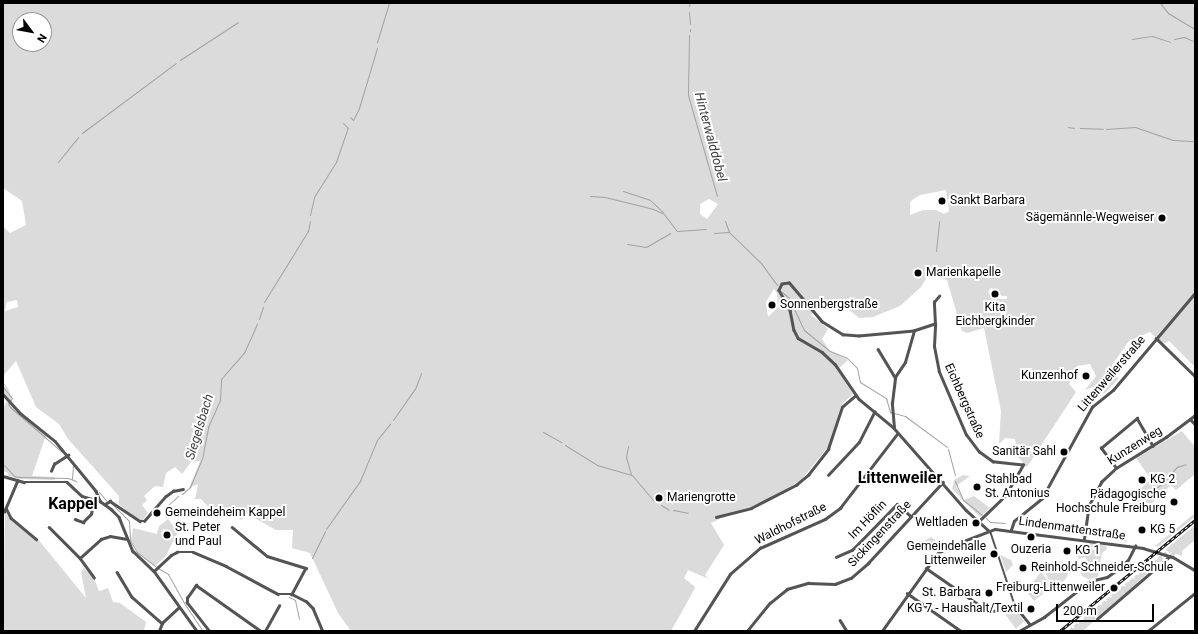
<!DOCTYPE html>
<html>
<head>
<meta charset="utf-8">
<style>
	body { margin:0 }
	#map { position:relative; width:1198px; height:634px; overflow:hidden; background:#fff; font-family:Roboto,sans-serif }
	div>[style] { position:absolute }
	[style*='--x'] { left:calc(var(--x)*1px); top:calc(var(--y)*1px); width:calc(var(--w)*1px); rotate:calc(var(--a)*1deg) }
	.green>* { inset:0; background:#dbdbdb }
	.round { border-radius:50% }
	.stream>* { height:1px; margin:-0.5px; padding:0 0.5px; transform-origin:0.5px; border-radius:0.5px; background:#a2a2a2 }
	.trunk-tunnel>* { height:4px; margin-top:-2px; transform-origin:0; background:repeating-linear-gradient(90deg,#d9d9d9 0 4px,transparent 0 6px) }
	.pedestrian>* { height:2px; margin:-1px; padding:0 1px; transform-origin:1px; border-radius:1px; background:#545454 }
	.minor>* { height:2.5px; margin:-1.25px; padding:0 1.25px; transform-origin:1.25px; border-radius:1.25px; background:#545454 }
	.rail>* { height:2.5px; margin-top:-1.25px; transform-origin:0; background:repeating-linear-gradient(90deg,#fff 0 3px,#000 0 6px); box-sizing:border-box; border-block:1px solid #000 }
	.dots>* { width:11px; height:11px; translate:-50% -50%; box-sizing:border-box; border:2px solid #fff; border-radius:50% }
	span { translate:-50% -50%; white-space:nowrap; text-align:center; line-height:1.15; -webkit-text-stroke:4px #fff; paint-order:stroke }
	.poi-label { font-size:12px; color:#000 }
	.left { translate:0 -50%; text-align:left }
	.right { translate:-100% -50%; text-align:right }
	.street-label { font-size:12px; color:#000 }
	.water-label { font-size:13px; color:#434343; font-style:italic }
	.district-label { font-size:16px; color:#000; font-weight:700 }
	.frame { position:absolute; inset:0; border:4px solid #000; pointer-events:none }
	.north { position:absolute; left:12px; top:12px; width:40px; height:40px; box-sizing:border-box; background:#fff; border:1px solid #999; border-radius:50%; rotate:122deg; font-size:11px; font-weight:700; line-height:16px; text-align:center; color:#000 }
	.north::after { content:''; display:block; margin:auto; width:14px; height:18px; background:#000; clip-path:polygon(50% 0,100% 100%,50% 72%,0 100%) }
	.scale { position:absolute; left:1056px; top:604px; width:98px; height:18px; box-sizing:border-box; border:2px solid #000; border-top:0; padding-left:5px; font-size:12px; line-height:14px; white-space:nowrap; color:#000; -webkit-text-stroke:3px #fff; paint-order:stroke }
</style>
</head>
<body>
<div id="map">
	<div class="green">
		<div style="clip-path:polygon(evenodd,3px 3px,1195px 3px,1195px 367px,1169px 341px,1162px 344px,1150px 332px,1129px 341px,1112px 365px,1118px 379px,1104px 394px,1099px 385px,1085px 390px,1096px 376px,1090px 364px,1077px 366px,1069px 384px,1076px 392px,1027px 467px,1018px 457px,1015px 439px,1005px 438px,999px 444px,1001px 411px,984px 328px,967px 333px,962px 331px,947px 280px,929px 274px,921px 287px,900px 306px,873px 317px,859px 318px,843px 305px,823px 303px,811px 315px,828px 329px,822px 339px,830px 351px,848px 360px,837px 370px,853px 394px,842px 404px,828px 447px,801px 480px,781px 493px,750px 508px,724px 514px,724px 517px,711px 523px,724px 545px,705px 575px,709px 579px,688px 570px,684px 578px,695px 587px,694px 590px,671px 631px,351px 631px,338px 613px,310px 553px,292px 548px,293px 530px,276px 530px,247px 514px,241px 520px,228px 509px,217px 517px,201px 499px,195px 499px,198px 484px,189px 488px,200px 461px,191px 462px,182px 474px,175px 467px,166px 473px,163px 487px,155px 486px,144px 496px,147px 500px,142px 505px,148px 513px,143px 520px,137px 520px,119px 504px,119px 496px,68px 439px,59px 424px,36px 407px,16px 361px,3px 376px,3px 226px,10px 233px,26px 225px,22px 201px,3px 188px,3px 3px,20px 20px,44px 20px,44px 44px,20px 44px,20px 20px,3px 3px,946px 190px,949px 211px,944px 214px,936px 210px,923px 210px,910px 215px,910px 203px,912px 200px,920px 195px,946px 190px,3px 3px,709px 199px,718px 204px,707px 219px,700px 214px,700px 204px,709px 199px,3px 3px,991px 288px,1002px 296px,1007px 296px,1007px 299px,1000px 299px,988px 292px,991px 288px,3px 3px,774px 289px,777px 293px,778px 307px,768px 317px,766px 302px,774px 289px,3px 3px,17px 300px,18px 307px,5px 311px,7px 302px,17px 300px)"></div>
		<div style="clip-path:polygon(3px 382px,9px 390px,12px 402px,3px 392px)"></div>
		<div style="clip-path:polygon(7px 401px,49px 435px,45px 438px,32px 476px,54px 477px,55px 480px,18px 479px,7px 475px,8px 473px,3px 471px,3px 407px)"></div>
		<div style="clip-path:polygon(1182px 431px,1195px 447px,1195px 474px,1176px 490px,1171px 485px,1152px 503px,1137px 502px,1133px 496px,1151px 479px,1136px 458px)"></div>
		<div style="clip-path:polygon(963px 475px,970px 476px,956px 486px,964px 500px,974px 496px,990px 508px,980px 517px,952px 489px,954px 480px)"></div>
		<div style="clip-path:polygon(5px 513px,13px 522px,37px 538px,86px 598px,81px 572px,84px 568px,94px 578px,99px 591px,108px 588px,113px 602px,120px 603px,146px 622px,144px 631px,3px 631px)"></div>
		<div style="clip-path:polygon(1195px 513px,1195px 517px,1158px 547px,1155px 546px)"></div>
		<div style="clip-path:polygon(evenodd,168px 519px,178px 532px,165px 557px,155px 566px,138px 552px,131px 540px,133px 528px,157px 534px,159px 526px,168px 519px,163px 529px,171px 532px,173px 538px,169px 540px,165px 539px,165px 536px,161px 534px,163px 529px)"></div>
		<div style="clip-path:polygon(1195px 525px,1195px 540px,1182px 551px,1182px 556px,1165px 550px)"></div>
		<div style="clip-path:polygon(1114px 535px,1124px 536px,1127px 542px,1110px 539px)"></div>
		<div style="clip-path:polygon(931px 537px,937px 542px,943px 540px,945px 545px,934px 552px,922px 542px)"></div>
		<div style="clip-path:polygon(1090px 542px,1106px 546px,1107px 549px,1102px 553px,1098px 577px,1088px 579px,1082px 576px,1079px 568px,1088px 563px,1087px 560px,1085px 557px,1078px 559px,1078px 549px)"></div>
		<div style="clip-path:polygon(1000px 555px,1011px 560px,1013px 565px,1006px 572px)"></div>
		<div style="clip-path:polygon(1159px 558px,1164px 559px,1099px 616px,1096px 615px,1091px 619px,1093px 622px,1083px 631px,1070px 631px)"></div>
		<div class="round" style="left:1046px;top:561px;width:22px;height:22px"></div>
		<div style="clip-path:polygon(1041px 572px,1053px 586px,1034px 601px,1026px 591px)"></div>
		<div class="round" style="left:1014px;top:581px;width:10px;height:10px"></div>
		<div style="clip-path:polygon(1016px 610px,1024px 621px,1016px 629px,1005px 614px)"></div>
	</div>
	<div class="stream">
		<div style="--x:1160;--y:3;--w:13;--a:51"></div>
		<div style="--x:1168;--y:13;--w:31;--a:31"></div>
		<div style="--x:689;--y:6;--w:3;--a:-72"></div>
		<div style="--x:689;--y:12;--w:12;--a:85"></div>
		<div style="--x:690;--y:31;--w:2;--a:-90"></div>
		<div style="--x:689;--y:35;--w:60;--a:91"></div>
		<div style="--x:688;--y:95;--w:105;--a:74"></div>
		<div style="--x:1132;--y:39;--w:20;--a:-9"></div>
		<div style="--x:1152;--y:36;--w:19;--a:18"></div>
		<div style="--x:1174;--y:39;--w:10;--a:-11"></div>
		<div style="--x:1184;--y:37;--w:12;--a:24"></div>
		<div style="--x:377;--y:42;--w:41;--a:-72.9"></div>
		<div style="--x:180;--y:60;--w:69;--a:-33.2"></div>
		<div style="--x:350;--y:117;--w:4;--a:45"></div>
		<div style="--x:353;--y:120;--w:13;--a:-63"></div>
		<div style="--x:359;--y:108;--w:63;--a:-73.3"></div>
		<div style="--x:1068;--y:127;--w:6;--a:9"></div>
		<div style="--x:1080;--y:128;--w:23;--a:2"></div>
		<div style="--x:1106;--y:129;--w:29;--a:-4"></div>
		<div style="--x:1135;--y:127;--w:40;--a:18.9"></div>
		<div style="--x:1173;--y:140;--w:22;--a:3"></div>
		<div style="--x:82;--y:133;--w:117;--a:-36.7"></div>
		<div style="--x:58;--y:162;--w:32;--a:-51"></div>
		<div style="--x:623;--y:191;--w:28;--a:18"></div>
		<div style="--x:650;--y:200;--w:18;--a:43"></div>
		<div style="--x:590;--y:196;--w:15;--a:4"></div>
		<div style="--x:605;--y:197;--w:49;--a:14"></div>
		<div style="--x:653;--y:209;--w:12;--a:24"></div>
		<div style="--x:664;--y:214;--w:21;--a:53"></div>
		<div style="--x:677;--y:231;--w:29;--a:-4"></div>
		<div style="--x:310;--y:215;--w:18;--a:-77"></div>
		<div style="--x:314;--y:197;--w:41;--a:-57.8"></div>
		<div style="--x:336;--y:162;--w:36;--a:-71"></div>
		<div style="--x:348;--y:128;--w:7;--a:-135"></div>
		<div style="--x:725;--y:221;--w:12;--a:70"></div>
		<div style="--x:729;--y:232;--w:45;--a:44.1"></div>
		<div style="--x:761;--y:263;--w:27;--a:54"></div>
		<div style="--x:714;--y:233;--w:15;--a:-4"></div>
		<div style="--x:627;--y:244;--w:19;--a:9"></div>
		<div style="--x:646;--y:247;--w:28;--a:-30"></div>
		<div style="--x:936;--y:251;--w:30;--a:-84"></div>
		<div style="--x:782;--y:292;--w:9;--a:41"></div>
		<div style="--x:789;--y:298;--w:35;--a:65"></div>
		<div style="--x:804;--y:330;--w:33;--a:39"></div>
		<div style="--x:830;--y:351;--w:18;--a:22"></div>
		<div style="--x:847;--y:358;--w:14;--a:45"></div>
		<div style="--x:857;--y:368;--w:14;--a:78"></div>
		<div style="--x:860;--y:382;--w:31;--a:32"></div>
		<div style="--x:886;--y:398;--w:15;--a:74"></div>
		<div style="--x:890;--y:412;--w:16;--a:15"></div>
		<div style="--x:905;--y:416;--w:52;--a:36.4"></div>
		<div style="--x:264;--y:302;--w:84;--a:-58.2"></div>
		<div style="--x:308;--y:231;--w:10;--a:-79"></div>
		<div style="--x:259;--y:319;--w:13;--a:-72"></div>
		<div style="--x:3;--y:387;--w:14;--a:51"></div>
		<div style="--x:12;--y:398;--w:7;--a:124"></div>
		<div style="--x:8;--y:404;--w:4;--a:56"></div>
		<div style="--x:10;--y:407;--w:69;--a:40.9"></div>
		<div style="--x:393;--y:420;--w:38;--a:-55"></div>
		<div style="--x:415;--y:389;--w:17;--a:-69"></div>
		<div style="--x:543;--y:432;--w:21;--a:29"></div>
		<div style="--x:565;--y:445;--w:38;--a:32"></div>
		<div style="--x:597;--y:465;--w:36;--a:16"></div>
		<div style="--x:632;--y:475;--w:34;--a:50"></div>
		<div style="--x:628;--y:446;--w:11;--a:100"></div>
		<div style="--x:626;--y:457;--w:18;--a:74"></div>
		<div style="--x:948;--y:449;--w:27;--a:75"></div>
		<div style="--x:3;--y:464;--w:16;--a:47"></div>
		<div style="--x:14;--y:476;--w:6;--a:9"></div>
		<div style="--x:20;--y:477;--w:48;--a:1.2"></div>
		<div style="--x:68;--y:478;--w:9;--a:21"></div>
		<div style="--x:72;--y:479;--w:14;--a:-86"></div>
		<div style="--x:955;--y:481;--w:21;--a:67"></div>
		<div style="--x:963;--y:500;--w:24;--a:38"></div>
		<div style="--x:99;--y:492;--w:11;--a:49"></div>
		<div style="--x:182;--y:494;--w:11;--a:-41"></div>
		<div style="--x:190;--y:487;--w:30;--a:-67"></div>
		<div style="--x:202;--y:459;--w:33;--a:-79"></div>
		<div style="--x:208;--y:427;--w:30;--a:-66"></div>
		<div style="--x:220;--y:400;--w:21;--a:-87"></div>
		<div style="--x:221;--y:379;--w:35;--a:-49"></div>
		<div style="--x:244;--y:353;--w:32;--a:-66"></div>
		<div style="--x:1143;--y:503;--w:10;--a:-66"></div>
		<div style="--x:1147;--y:494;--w:18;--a:-34"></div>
		<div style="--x:1162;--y:484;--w:23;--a:-49"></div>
		<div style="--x:1177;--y:467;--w:9;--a:-18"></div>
		<div style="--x:112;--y:504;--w:24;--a:45"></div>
		<div style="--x:129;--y:521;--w:19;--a:87"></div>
		<div style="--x:130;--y:540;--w:14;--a:60"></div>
		<div style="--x:137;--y:552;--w:23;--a:38"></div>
		<div style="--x:661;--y:505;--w:9;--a:32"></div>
		<div style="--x:673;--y:510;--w:15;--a:11"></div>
		<div style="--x:166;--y:517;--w:11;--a:-85"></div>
		<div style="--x:167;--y:506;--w:15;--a:-42"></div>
		<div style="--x:986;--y:518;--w:6;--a:45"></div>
		<div style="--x:990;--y:522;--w:15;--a:4"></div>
		<div style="--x:326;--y:529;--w:59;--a:-54.7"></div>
		<div style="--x:360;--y:481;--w:44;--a:-67.5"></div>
		<div style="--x:377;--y:440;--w:21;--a:-51"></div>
		<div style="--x:312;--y:558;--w:30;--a:-64"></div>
		<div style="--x:158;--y:568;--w:12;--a:31"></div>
		<div style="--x:168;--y:574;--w:33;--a:61"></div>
		<div style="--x:184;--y:603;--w:34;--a:56"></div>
		<div style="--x:289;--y:597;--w:7;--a:27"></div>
		<div style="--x:295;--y:600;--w:19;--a:78"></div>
	</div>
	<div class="trunk-tunnel">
		<div style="--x:1167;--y:559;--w:37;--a:-41"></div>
		<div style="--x:1070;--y:631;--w:161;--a:-38.9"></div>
		<div style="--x:1078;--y:631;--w:77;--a:-39.2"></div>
	</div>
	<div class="pedestrian">
		<div style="--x:990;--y:531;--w:79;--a:71.6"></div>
	</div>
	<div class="minor">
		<div style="--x:935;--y:324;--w:22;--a:-93"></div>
		<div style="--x:934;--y:302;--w:8;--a:-50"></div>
		<div style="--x:1156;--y:338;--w:54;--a:44.3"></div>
		<div style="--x:878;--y:349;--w:33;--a:59"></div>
		<div style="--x:3;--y:394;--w:25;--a:48"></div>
		<div style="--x:20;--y:413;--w:45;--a:38.7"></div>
		<div style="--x:55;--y:441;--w:65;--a:50.6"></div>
		<div style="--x:96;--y:491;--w:11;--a:68"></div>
		<div style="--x:1190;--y:419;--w:7;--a:45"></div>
		<div style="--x:894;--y:428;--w:25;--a:-95"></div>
		<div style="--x:892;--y:403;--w:26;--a:-83"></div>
		<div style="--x:895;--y:377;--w:18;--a:-56"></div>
		<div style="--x:905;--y:362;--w:32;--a:-74"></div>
		<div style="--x:1116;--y:468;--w:25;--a:-127"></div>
		<div style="--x:1101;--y:448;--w:47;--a:-39.8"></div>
		<div style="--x:1137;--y:418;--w:32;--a:60"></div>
		<div style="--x:51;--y:471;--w:8;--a:-67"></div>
		<div style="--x:54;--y:464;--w:17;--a:-33"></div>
		<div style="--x:828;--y:475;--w:45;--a:-46.8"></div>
		<div style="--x:859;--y:442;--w:34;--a:-63"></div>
		<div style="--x:3;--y:476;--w:22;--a:16"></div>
		<div style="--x:24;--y:482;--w:43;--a:0"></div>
		<div style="--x:67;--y:482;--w:21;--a:43"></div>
		<div style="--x:82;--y:496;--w:19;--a:16"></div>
		<div style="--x:100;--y:501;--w:14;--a:36"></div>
		<div style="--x:111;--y:509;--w:11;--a:45"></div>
		<div style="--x:119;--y:517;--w:37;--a:68"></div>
		<div style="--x:133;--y:551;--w:29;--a:44"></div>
		<div style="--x:154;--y:571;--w:74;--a:54.4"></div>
		<div style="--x:105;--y:504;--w:6;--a:-31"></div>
		<div style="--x:110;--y:501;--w:36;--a:34"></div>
		<div style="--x:140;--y:521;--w:4;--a:0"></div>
		<div style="--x:144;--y:521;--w:33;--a:-49"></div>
		<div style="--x:166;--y:496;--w:9;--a:-36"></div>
		<div style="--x:173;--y:491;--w:10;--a:-11"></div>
		<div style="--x:6;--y:508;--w:11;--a:63"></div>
		<div style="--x:11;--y:518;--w:33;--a:40"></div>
		<div style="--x:4;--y:512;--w:34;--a:-67"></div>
		<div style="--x:716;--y:517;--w:36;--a:-14"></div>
		<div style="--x:751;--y:508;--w:51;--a:-27.1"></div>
		<div style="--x:796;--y:485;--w:16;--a:-40"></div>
		<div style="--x:808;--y:475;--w:33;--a:-52"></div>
		<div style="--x:828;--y:449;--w:44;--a:-71.6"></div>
		<div style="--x:842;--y:407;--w:18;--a:-41"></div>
		<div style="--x:75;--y:519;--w:9;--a:21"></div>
		<div style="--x:83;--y:522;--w:11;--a:-45"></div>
		<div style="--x:91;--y:514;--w:14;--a:-78"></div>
		<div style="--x:980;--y:520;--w:35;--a:-44"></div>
		<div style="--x:1005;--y:496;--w:36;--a:-60"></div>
		<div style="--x:1023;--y:465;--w:30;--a:-174"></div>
		<div style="--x:993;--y:462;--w:17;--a:-144"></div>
		<div style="--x:979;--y:452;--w:21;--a:-127"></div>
		<div style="--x:966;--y:435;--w:69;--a:-113.2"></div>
		<div style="--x:939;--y:372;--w:26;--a:-101"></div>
		<div style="--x:934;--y:346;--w:22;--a:-87"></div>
		<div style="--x:935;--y:324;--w:22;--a:162"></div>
		<div style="--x:914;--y:331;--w:55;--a:174.8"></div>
		<div style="--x:859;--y:336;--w:16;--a:-176"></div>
		<div style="--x:843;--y:335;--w:25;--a:-148"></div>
		<div style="--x:822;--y:322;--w:51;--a:-130.2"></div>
		<div style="--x:789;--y:283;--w:7;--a:172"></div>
		<div style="--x:782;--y:284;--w:7;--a:117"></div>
		<div style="--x:779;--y:290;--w:23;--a:61"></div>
		<div style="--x:790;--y:310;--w:20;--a:79"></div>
		<div style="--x:794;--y:330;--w:9;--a:63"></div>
		<div style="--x:798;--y:338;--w:28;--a:30"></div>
		<div style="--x:822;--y:352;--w:18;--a:43"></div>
		<div style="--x:835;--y:364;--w:42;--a:55.6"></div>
		<div style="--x:859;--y:399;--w:45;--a:39.6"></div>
		<div style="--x:894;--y:428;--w:109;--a:48.7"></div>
		<div style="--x:966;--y:510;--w:31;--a:42"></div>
		<div style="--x:49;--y:527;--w:44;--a:45"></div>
		<div style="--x:80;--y:558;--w:24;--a:54"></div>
		<div style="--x:232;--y:527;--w:45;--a:39.6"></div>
		<div style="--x:267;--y:556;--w:41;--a:17.1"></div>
		<div style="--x:306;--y:568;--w:30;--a:118"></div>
		<div style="--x:1011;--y:530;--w:9;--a:-72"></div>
		<div style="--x:1014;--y:521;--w:36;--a:-39"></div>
		<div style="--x:1042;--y:498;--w:104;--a:-61.2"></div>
		<div style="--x:1092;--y:407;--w:27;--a:-39"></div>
		<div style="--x:1113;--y:390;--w:127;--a:-49.8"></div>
		<div style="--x:1084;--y:539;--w:34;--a:-82"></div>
		<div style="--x:1089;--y:505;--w:26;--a:-62"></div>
		<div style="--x:1101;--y:482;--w:21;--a:-43"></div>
		<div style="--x:1116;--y:468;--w:59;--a:-31.8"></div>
		<div style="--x:1166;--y:437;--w:36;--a:-37"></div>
		<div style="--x:836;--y:557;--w:17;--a:-24"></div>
		<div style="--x:852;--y:550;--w:64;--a:-45.6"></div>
		<div style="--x:897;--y:504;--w:18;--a:41"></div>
		<div style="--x:80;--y:558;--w:28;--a:-42"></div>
		<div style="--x:101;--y:539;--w:9;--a:-18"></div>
		<div style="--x:110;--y:536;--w:17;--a:10"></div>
		<div style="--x:926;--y:568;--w:72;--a:34.8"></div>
		<div style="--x:985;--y:609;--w:11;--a:10"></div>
		<div style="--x:996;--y:611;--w:20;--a:-11"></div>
		<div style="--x:1016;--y:607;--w:22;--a:51"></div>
		<div style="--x:154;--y:571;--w:23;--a:-43"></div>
		<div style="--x:171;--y:555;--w:7;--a:-27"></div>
		<div style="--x:177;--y:552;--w:16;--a:0"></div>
		<div style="--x:193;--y:552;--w:36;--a:23"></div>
		<div style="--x:226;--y:566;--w:59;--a:28.3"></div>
		<div style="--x:278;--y:594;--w:14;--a:0"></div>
		<div style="--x:292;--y:594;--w:16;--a:27"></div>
		<div style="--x:306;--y:601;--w:10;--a:45"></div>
		<div style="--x:313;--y:608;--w:25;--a:67"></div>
		<div style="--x:117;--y:572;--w:29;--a:59"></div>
		<div style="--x:132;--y:597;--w:40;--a:41"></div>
		<div style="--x:907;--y:593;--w:66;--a:35.1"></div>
		<div style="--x:1097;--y:619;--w:96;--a:-40.8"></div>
		<div style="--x:840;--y:620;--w:13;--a:58"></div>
		<div style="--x:159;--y:631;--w:9;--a:-69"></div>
		<div style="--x:162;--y:623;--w:23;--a:-43"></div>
		<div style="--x:209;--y:631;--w:36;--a:-128"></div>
		<div style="--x:187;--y:603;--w:5;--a:-90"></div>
		<div style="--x:187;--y:598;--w:16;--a:-55"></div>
		<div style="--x:196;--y:585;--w:80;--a:35.3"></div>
		<div style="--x:265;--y:631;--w:29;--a:-61"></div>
		<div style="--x:694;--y:631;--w:67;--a:-57.7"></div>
		<div style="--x:730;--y:574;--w:40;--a:-41"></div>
		<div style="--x:760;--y:548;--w:71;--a:-24"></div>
		<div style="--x:825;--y:519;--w:19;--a:-36"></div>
		<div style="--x:840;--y:508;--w:93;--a:-52.4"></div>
		<div style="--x:747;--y:631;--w:36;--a:-51"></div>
		<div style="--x:770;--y:603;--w:22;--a:-39"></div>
		<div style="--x:787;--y:589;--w:22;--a:-16"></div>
		<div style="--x:808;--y:583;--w:27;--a:2"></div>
		<div style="--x:835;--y:584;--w:17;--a:-21"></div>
		<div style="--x:851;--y:578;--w:23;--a:-41"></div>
		<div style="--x:868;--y:563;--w:110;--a:-47.2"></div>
		<div style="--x:882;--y:631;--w:95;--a:-54.5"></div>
		<div style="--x:937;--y:554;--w:13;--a:-32"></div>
		<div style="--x:948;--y:547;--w:50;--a:-21"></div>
		<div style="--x:995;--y:529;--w:149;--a:7.3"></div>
		<div style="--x:1143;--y:548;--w:31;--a:17"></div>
		<div style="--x:1173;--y:557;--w:26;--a:31"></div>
		<div style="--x:1019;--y:631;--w:29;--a:-29"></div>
		<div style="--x:1044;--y:617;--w:58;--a:-38"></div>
		<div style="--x:1090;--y:581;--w:17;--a:-13"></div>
		<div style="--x:1107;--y:577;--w:14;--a:-36"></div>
		<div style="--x:1118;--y:569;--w:13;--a:-42"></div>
		<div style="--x:1128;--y:560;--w:16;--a:-63"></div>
		<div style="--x:1148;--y:631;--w:60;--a:-39"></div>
	</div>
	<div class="rail">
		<div style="--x:1060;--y:631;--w:175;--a:-39.4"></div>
	</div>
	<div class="dots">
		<div style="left:942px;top:201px;background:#000"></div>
		<div style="left:1162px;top:218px;background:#000"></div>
		<div style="left:918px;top:273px;background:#000"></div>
		<div style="left:995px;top:294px;background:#000"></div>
		<div style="left:772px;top:305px;background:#000"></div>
		<div style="left:1086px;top:376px;background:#000"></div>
		<div style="left:1064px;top:452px;background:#000"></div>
		<div style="left:1142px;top:480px;background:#000"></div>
		<div style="left:977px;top:487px;background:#000"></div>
		<div style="left:659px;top:498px;background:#000"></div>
		<div style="left:1174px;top:502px;background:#000"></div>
		<div style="left:157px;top:513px;background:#000"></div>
		<div style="left:976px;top:523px;background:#000"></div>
		<div style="left:1142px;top:530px;background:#000"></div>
		<div style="left:167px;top:535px;background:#000"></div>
		<div style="left:1031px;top:537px;background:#000"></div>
		<div style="left:1067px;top:551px;background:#000"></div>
		<div style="left:994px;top:554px;background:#000"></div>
		<div style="left:1023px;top:568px;background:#000"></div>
		<div style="left:1114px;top:588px;background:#000"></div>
		<div style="left:989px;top:593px;background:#000"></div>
		<div style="left:1031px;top:609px;background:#000"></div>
	</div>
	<div class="poi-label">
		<span class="left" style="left:950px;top:201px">Sankt Barbara</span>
		<span class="right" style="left:1154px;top:218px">Sägemännle-Wegweiser</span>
		<span class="left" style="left:926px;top:273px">Marienkapelle</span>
		<span class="left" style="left:780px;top:305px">Sonnenbergstraße</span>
		<span style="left:995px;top:315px">Kita<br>Eichbergkinder</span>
		<span class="right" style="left:1078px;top:376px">Kunzenhof</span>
		<span class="right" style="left:1056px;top:452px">Sanitär Sahl</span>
		<span class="left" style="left:985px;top:487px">Stahlbad<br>St. Antonius</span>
		<span class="left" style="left:1150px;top:480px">KG 2</span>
		<span class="right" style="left:1166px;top:502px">Pädagogische<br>Hochschule Freiburg</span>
		<span class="left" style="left:667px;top:498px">Mariengrotte</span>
		<span class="left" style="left:165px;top:513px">Gemeindeheim Kappel</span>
		<span class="right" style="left:968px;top:523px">Weltladen</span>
		<span class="left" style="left:175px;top:535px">St. Peter<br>und Paul</span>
		<span class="left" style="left:1150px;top:530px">KG 5</span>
		<span class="right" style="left:986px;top:554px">Gemeindehalle<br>Littenweiler</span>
		<span style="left:1031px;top:550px">Ouzeria</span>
		<span class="left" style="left:1075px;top:551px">KG 1</span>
		<span class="left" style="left:1031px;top:568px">Reinhold-Schneider-Schule</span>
		<span class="right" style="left:1105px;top:588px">Freiburg-Littenweiler</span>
		<span class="right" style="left:981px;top:593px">St. Barbara</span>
		<span class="right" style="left:1023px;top:609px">KG 7 - Haushalt/Textil</span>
	</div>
	<div class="street-label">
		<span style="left:1112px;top:374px;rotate:-49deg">Littenweilerstraße</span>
		<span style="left:964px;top:401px;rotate:66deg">Eichbergstraße</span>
		<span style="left:1135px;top:446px;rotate:-32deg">Kunzenweg</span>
		<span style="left:868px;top:520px;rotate:-46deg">Im Höflin</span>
		<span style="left:791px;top:524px;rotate:-27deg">Waldhofstraße</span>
		<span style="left:1072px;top:529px;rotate:8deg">Lindenmattenstraße</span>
		<span style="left:880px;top:534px;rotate:-47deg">Sickingenstraße</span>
	</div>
	<div class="water-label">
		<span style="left:710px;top:137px;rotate:75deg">Hinterwalddobel</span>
		<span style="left:200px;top:427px;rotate:-73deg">Siegelsbach</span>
	</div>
	<div class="district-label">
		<span style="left:900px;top:478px">Littenweiler</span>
		<span style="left:73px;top:504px">Kappel</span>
	</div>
	<div class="frame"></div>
	<div class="north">N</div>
	<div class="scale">200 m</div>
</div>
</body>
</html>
